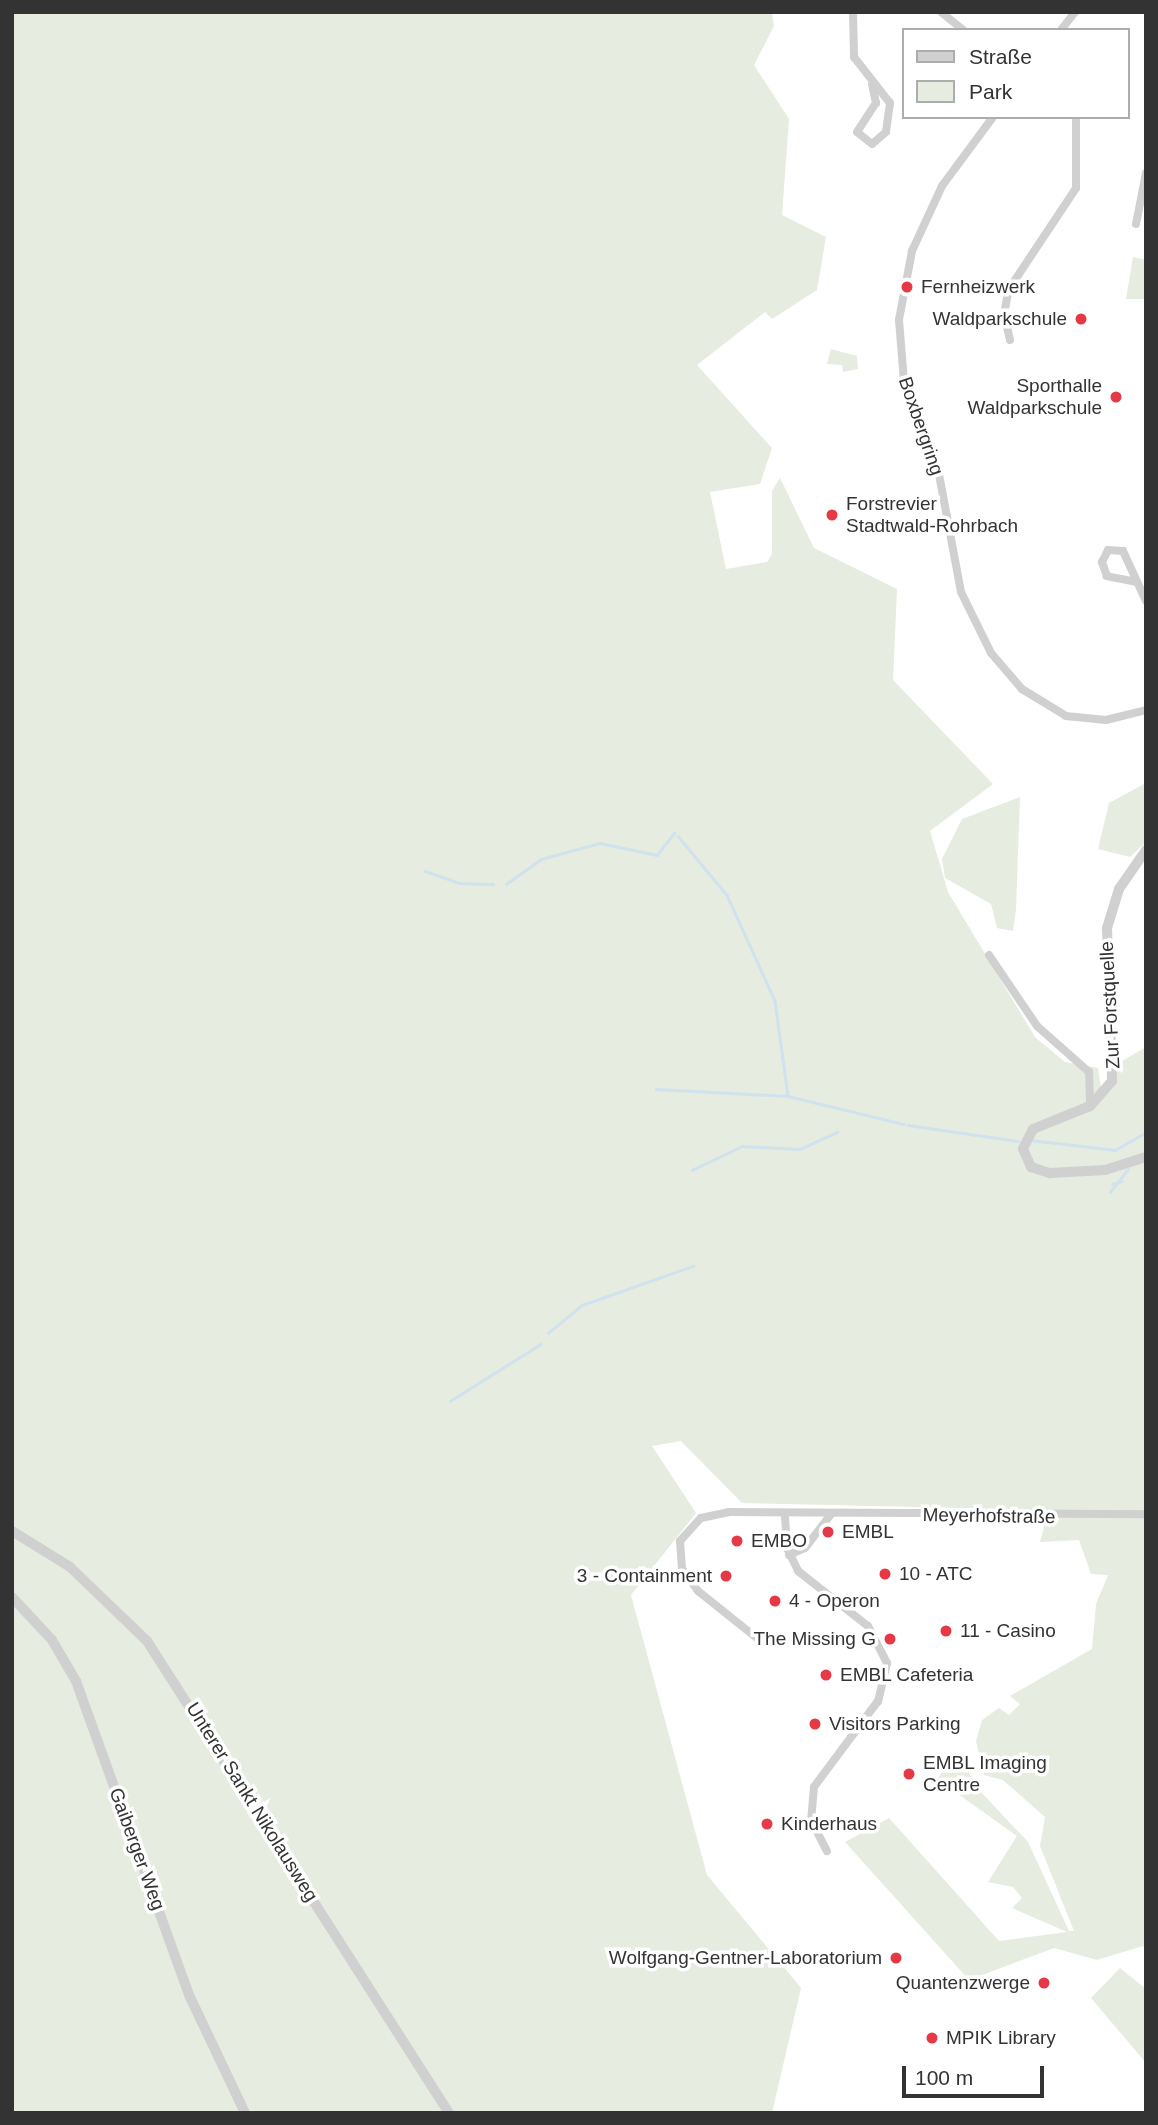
<!DOCTYPE html>
<html>
<head>
<meta charset="utf-8">
<style>
	body { margin:0 }
	#map { position:relative; width:1158px; height:2125px; overflow:hidden; background:#fff; font-family:Arial,sans-serif }
	div>[style] { position:absolute }
	[style*='--x'] { left:calc(var(--x)*1px); top:calc(var(--y)*1px); width:calc(var(--w)*1px); rotate:calc(var(--a)*1deg) }
	.green>* { inset:0; background:#e6ecdf }
	.stream>* { height:2.5px; margin:-1.25px; padding:0 1.25px; transform-origin:1.25px; border-radius:1.25px; background:#cfe2ee }
	.minor>* { height:8px; margin:-4px; padding:0 4px; transform-origin:4px; border-radius:4px; background:#d0d0d0 }
	.tertiary>* { height:10px; margin:-5px; padding:0 5px; transform-origin:5px; border-radius:5px; background:#d0d0d0 }
	.dots>* { width:19px; height:19px; translate:-50% -50%; box-sizing:border-box; border:4px solid #fff; border-radius:50% }
	span { translate:-50% -50%; white-space:nowrap; text-align:center; line-height:1.15; -webkit-text-stroke:7px #fff; paint-order:stroke }
	.poi-label { font-size:19px; color:#333 }
	.left { translate:0 -50%; text-align:left }
	.right { translate:-100% -50%; text-align:right }
	.street-label { font-size:19px; color:#333 }
	.frame { position:absolute; inset:0; border:14px solid #333; pointer-events:none }
	.legend { position:absolute; left:902px; top:28px; width:228px; height:91px; box-sizing:border-box; background:#fff; border:2px solid #adadad; margin:0; padding:9px 12px; list-style:none; font-size:21px; color:#333 }
	.legend li { display:flex; align-items:center; gap:14px; height:35px }
	.legend b { width:35px; border:2px solid #adadad }
	.scale { position:absolute; left:902px; top:2066px; width:142px; height:32px; box-sizing:border-box; border:4px solid #333; border-top:0; padding-left:9px; font-size:21px; line-height:24px; white-space:nowrap; color:#333; -webkit-text-stroke:5px #fff; paint-order:stroke }
</style>
</head>
<body>
<div id="map">
	<div class="green">
		<div style="clip-path:polygon(12px 12px,772px 12px,774px 26px,754px 65px,789px 119px,782px 215px,826px 237px,817px 290px,772px 319px,765px 312px,697px 365px,772px 448px,760px 484px,710px 492px,726px 569px,767px 562px,772px 554px,772px 491px,780px 478px,814px 548px,897px 589px,893px 680px,993px 784px,930px 831px,948px 892px,1035px 1037px,1065px 1062px,1098px 1068px,1101px 1088px,1122px 1061px,1146px 1047px,1146px 1945px,1097px 1960px,1054px 1948px,969px 1980px,845px 1842px,889px 1818px,999px 1941px,1067px 1932px,1012px 1908px,1022px 1898px,1013px 1887px,988px 1882px,1017px 1836px,937px 1779px,957px 1754px,980px 1791px,1028px 1842px,1069px 1931px,1074px 1931px,1040px 1846px,1045px 1817px,1003px 1780px,984px 1775px,976px 1741px,982px 1720px,999px 1708px,1009px 1715px,1020px 1704px,1010px 1696px,1092px 1649px,1096px 1604px,1108px 1575px,1091px 1574px,1079px 1540px,1040px 1542px,1049px 1510px,742px 1503px,681px 1441px,652px 1446px,696px 1513px,631px 1595px,707px 1875px,801px 1988px,772px 2113px,12px 2113px)"></div>
		<div style="clip-path:polygon(1133px 257px,1146px 260px,1146px 299px,1126px 299px)"></div>
		<div style="clip-path:polygon(831px 349px,857px 356px,858px 369px,843px 372px,842px 365px,827px 364px)"></div>
		<div style="clip-path:polygon(1146px 783px,1146px 842px,1130px 857px,1098px 849px,1109px 803px)"></div>
		<div style="clip-path:polygon(1020px 797px,1016px 910px,1013px 931px,997px 928px,991px 904px,945px 878px,942px 859px,962px 819px)"></div>
		<div style="clip-path:polygon(1120px 1968px,1146px 1989px,1146px 2063px,1091px 1998px)"></div>
	</div>
	<div class="stream">
		<div style="--x:678;--y:836;--w:77;--a:50.3"></div>
		<div style="--x:727;--y:895;--w:116;--a:65.6"></div>
		<div style="--x:775;--y:1001;--w:96;--a:82.2"></div>
		<div style="--x:425;--y:871;--w:36;--a:19"></div>
		<div style="--x:459;--y:883;--w:34;--a:2"></div>
		<div style="--x:506;--y:884;--w:43;--a:-35.5"></div>
		<div style="--x:541;--y:859;--w:61;--a:-15.2"></div>
		<div style="--x:600;--y:843;--w:58;--a:11.9"></div>
		<div style="--x:657;--y:855;--w:28;--a:-52"></div>
		<div style="--x:656;--y:1089;--w:132;--a:3"></div>
		<div style="--x:788;--y:1096;--w:119;--a:13.6"></div>
		<div style="--x:908;--y:1125;--w:111;--a:8.3"></div>
		<div style="--x:1030;--y:1140;--w:86;--a:6.7"></div>
		<div style="--x:1115;--y:1150;--w:36;--a:-30"></div>
		<div style="--x:692;--y:1170;--w:55;--a:-25.6"></div>
		<div style="--x:742;--y:1146;--w:58;--a:3"></div>
		<div style="--x:800;--y:1149;--w:41;--a:-24.7"></div>
		<div style="--x:1112;--y:1184;--w:10;--a:-17"></div>
		<div style="--x:1110;--y:1192;--w:29;--a:-52"></div>
		<div style="--x:548;--y:1333;--w:44;--a:-39.5"></div>
		<div style="--x:582;--y:1305;--w:118;--a:-19.4"></div>
		<div style="--x:450;--y:1401;--w:107;--a:-32.1"></div>
	</div>
	<div class="minor">
		<div style="--x:853;--y:12;--w:45;--a:88.7"></div>
		<div style="--x:854;--y:57;--w:58;--a:52"></div>
		<div style="--x:890;--y:103;--w:29;--a:98"></div>
		<div style="--x:886;--y:132;--w:18;--a:139"></div>
		<div style="--x:872;--y:144;--w:19;--a:-141"></div>
		<div style="--x:857;--y:132;--w:35;--a:-57"></div>
		<div style="--x:876;--y:103;--w:19;--a:-102"></div>
		<div style="--x:941;--y:12;--w:28;--a:39"></div>
		<div style="--x:1061;--y:30;--w:23;--a:-52"></div>
		<div style="--x:993;--y:117;--w:86;--a:126.5"></div>
		<div style="--x:942;--y:186;--w:72;--a:114.8"></div>
		<div style="--x:912;--y:251;--w:70;--a:100.7"></div>
		<div style="--x:899;--y:320;--w:62;--a:85.4"></div>
		<div style="--x:904;--y:382;--w:93;--a:68.7"></div>
		<div style="--x:938;--y:469;--w:125;--a:79.4"></div>
		<div style="--x:961;--y:592;--w:68;--a:63.8"></div>
		<div style="--x:991;--y:653;--w:48;--a:49.3"></div>
		<div style="--x:1022;--y:689;--w:52;--a:31.5"></div>
		<div style="--x:1066;--y:716;--w:40;--a:5.7"></div>
		<div style="--x:1106;--y:720;--w:41;--a:-14"></div>
		<div style="--x:1136;--y:224;--w:52;--a:-78.9"></div>
		<div style="--x:1010;--y:340;--w:27;--a:-103"></div>
		<div style="--x:1004;--y:314;--w:25;--a:-79"></div>
		<div style="--x:1009;--y:289;--w:121;--a:-56.4"></div>
		<div style="--x:1076;--y:188;--w:71;--a:-90"></div>
		<div style="--x:1137;--y:582;--w:31;--a:-169"></div>
		<div style="--x:1107;--y:576;--w:15;--a:-110"></div>
		<div style="--x:1102;--y:562;--w:13;--a:-63"></div>
		<div style="--x:1108;--y:550;--w:15;--a:4"></div>
		<div style="--x:1123;--y:551;--w:55;--a:65.3"></div>
		<div style="--x:989;--y:955;--w:86;--a:55.9"></div>
		<div style="--x:1037;--y:1026;--w:69;--a:41.5"></div>
		<div style="--x:1089;--y:1072;--w:34;--a:88"></div>
		<div style="--x:785;--y:1517;--w:31;--a:86"></div>
		<div style="--x:787;--y:1548;--w:25;--a:64"></div>
		<div style="--x:798;--y:1571;--w:89;--a:38.2"></div>
		<div style="--x:868;--y:1626;--w:42;--a:62.8"></div>
		<div style="--x:887;--y:1663;--w:39;--a:103"></div>
		<div style="--x:878;--y:1701;--w:107;--a:126.7"></div>
		<div style="--x:814;--y:1787;--w:33;--a:95"></div>
		<div style="--x:811;--y:1820;--w:35;--a:63"></div>
		<div style="--x:789;--y:1555;--w:17;--a:-24"></div>
		<div style="--x:805;--y:1548;--w:44;--a:-52.4"></div>
		<div style="--x:758;--y:1639;--w:77;--a:-141.3"></div>
		<div style="--x:698;--y:1591;--w:27;--a:-126"></div>
		<div style="--x:682;--y:1569;--w:28;--a:-94"></div>
		<div style="--x:680;--y:1541;--w:31;--a:-48"></div>
		<div style="--x:701;--y:1518;--w:29;--a:-12"></div>
		<div style="--x:729;--y:1512;--w:417;--a:0.3"></div>
	</div>
	<div class="tertiary">
		<div style="--x:1146;--y:850;--w:47;--a:124.7"></div>
		<div style="--x:1119;--y:889;--w:41;--a:107.1"></div>
		<div style="--x:1107;--y:928;--w:153;--a:88.1"></div>
		<div style="--x:1112;--y:1081;--w:33;--a:131"></div>
		<div style="--x:1090;--y:1106;--w:61;--a:158"></div>
		<div style="--x:1033;--y:1129;--w:22;--a:117"></div>
		<div style="--x:1023;--y:1149;--w:20;--a:66"></div>
		<div style="--x:1031;--y:1167;--w:20;--a:18"></div>
		<div style="--x:1050;--y:1173;--w:55;--a:-3.1"></div>
		<div style="--x:1105;--y:1170;--w:43;--a:-17.6"></div>
		<div style="--x:12;--y:1531;--w:68;--a:31.8"></div>
		<div style="--x:70;--y:1567;--w:107;--a:43.9"></div>
		<div style="--x:147;--y:1641;--w:560;--a:57.39"></div>
		<div style="--x:12;--y:1597;--w:59;--a:47.1"></div>
		<div style="--x:52;--y:1640;--w:48;--a:59.7"></div>
		<div style="--x:76;--y:1681;--w:336;--a:70.2"></div>
		<div style="--x:190;--y:1997;--w:128;--a:64.6"></div>
	</div>
	<div class="dots">
		<div style="left:907px;top:287px;background:#e63946"></div>
		<div style="left:1081px;top:319px;background:#e63946"></div>
		<div style="left:1116px;top:397px;background:#e63946"></div>
		<div style="left:832px;top:515px;background:#e63946"></div>
		<div style="left:828px;top:1532px;background:#e63946"></div>
		<div style="left:737px;top:1541px;background:#e63946"></div>
		<div style="left:885px;top:1574px;background:#e63946"></div>
		<div style="left:726px;top:1576px;background:#e63946"></div>
		<div style="left:775px;top:1601px;background:#e63946"></div>
		<div style="left:946px;top:1631px;background:#e63946"></div>
		<div style="left:890px;top:1639px;background:#e63946"></div>
		<div style="left:826px;top:1675px;background:#e63946"></div>
		<div style="left:815px;top:1724px;background:#e63946"></div>
		<div style="left:909px;top:1774px;background:#e63946"></div>
		<div style="left:767px;top:1824px;background:#e63946"></div>
		<div style="left:896px;top:1958px;background:#e63946"></div>
		<div style="left:1044px;top:1983px;background:#e63946"></div>
		<div style="left:932px;top:2038px;background:#e63946"></div>
	</div>
	<div class="poi-label">
		<span class="left" style="left:921px;top:287px">Fernheizwerk</span>
		<span class="right" style="left:1067px;top:319px">Waldparkschule</span>
		<span class="right" style="left:1102px;top:397px">Sporthalle<br>Waldparkschule</span>
		<span class="left" style="left:846px;top:515px">Forstrevier<br>Stadtwald-Rohrbach</span>
		<span class="left" style="left:842px;top:1532px">EMBL</span>
		<span class="left" style="left:751px;top:1541px">EMBO</span>
		<span class="left" style="left:899px;top:1574px">10 - ATC</span>
		<span class="right" style="left:712px;top:1576px">3 - Containment</span>
		<span class="left" style="left:789px;top:1601px">4 - Operon</span>
		<span class="left" style="left:960px;top:1631px">11 - Casino</span>
		<span class="right" style="left:876px;top:1639px">The Missing G</span>
		<span class="left" style="left:840px;top:1675px">EMBL Cafeteria</span>
		<span class="left" style="left:829px;top:1724px">Visitors Parking</span>
		<span class="left" style="left:923px;top:1774px">EMBL Imaging<br>Centre</span>
		<span class="left" style="left:781px;top:1824px">Kinderhaus</span>
		<span class="right" style="left:882px;top:1958px">Wolfgang-Gentner-Laboratorium</span>
		<span class="right" style="left:1030px;top:1983px">Quantenzwerge</span>
		<span class="left" style="left:946px;top:2038px">MPIK Library</span>
	</div>
	<div class="street-label">
		<span style="left:921px;top:426px;rotate:71deg">Boxbergring</span>
		<span style="left:1110px;top:1005px;rotate:-93deg">Zur Forstquelle</span>
		<span style="left:989px;top:1516px;rotate:1deg">Meyerhofstraße</span>
		<span style="left:252px;top:1802px;rotate:58deg">Unterer Sankt Nikolausweg</span>
		<span style="left:137px;top:1849px;rotate:70deg">Gaiberger Weg</span>
	</div>
	<div class="frame"></div>
	<ul class="legend">
	<li><b style="height:9px;background:#d0d0d0"></b>Straße</li>
	<li><b style="height:19px;background:#e6ecdf"></b>Park</li>
	</ul>
	<div class="scale">100 m</div>
</div>
</body>
</html>
